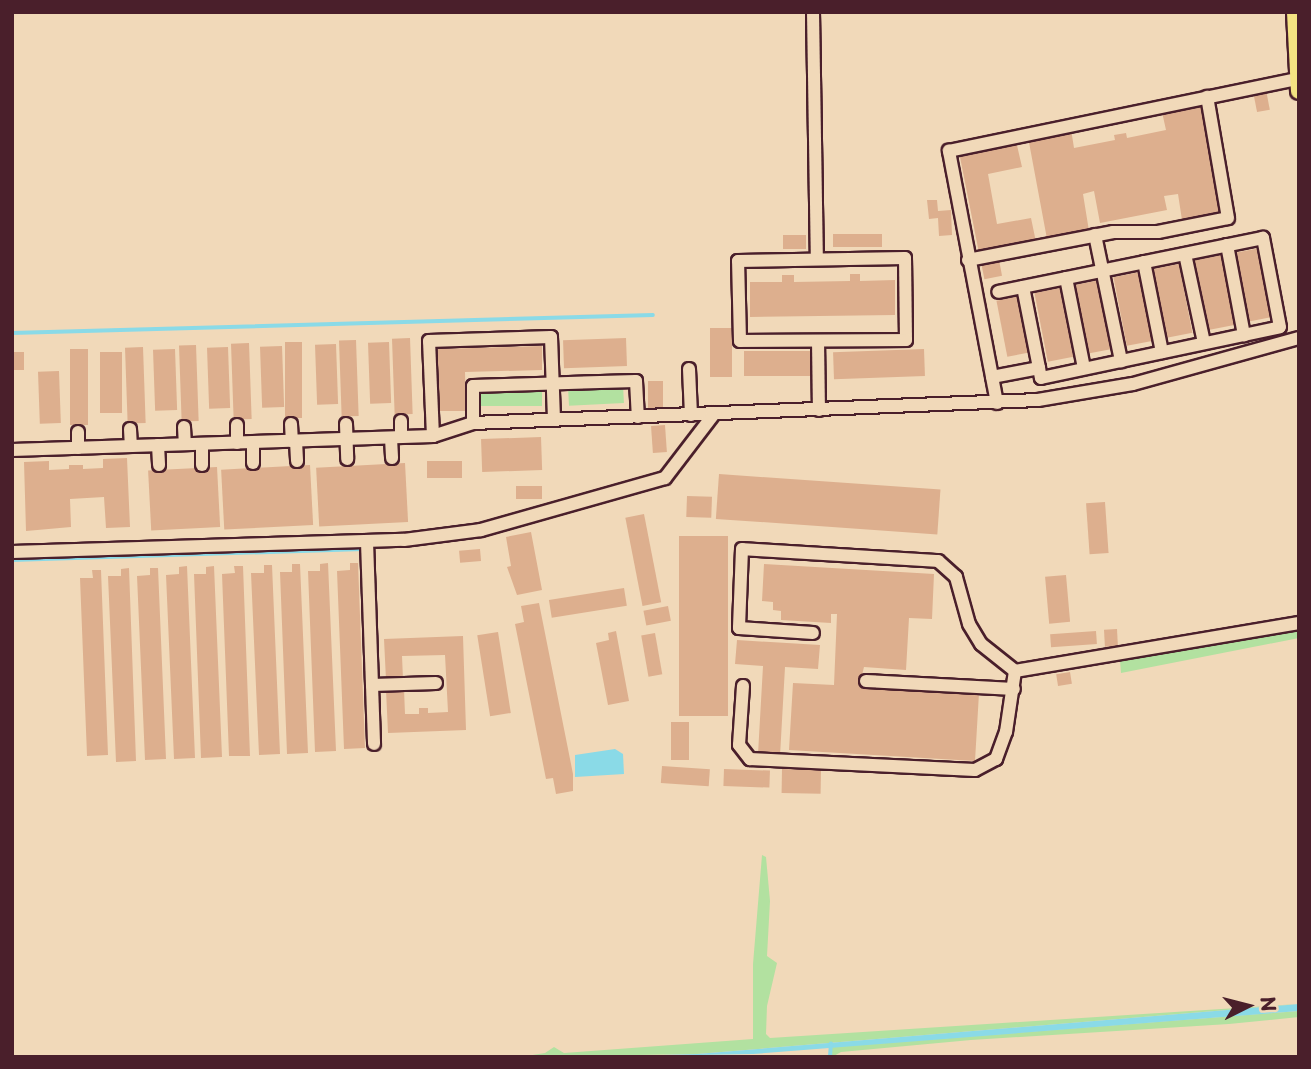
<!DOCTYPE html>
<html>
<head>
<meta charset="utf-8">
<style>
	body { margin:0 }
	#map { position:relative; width:1311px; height:1069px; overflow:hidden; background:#f1d9b9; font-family:"Playpen Sans",sans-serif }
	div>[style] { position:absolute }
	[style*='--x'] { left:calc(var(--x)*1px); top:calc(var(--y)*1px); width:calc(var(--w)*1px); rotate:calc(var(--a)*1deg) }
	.green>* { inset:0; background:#b2e1a0; transform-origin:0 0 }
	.water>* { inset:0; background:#8adae7 }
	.stream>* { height:3.5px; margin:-1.75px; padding:0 1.75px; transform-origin:1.75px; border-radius:1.75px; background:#8adae7 }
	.building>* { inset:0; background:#ddaf8e; transform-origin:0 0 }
	.roads { filter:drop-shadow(2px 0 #4a1f2b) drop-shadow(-2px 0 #4a1f2b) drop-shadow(0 2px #4a1f2b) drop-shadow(0 -2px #4a1f2b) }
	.minor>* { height:12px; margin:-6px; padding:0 6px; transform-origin:6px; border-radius:6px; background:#f1d9b9 }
	.major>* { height:16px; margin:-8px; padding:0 8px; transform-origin:8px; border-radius:8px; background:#f4e382 }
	span { translate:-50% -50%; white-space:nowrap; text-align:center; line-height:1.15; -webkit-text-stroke:7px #f1d9b9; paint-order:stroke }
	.frame { position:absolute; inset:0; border:14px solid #4a1f2b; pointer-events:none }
	.north { position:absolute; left:1213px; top:971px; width:70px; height:70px; -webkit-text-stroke:5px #f1d9b9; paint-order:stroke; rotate:84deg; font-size:19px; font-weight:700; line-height:28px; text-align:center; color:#4a1f2b }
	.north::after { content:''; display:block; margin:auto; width:24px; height:32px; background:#4a1f2b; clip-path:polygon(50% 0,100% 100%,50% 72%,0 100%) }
</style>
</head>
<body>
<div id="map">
	<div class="green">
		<div style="left:623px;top:385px;width:18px;height:55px;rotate:87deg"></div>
		<div style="left:542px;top:387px;width:19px;height:61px;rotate:90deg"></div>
		<div style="clip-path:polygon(1299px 629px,1299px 638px,1121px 673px,1120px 660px)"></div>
		<div style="clip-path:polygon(762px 855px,766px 857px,770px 901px,767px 956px,777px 963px,767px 1006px,766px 1034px,770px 1038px,1299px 1004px,697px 1054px,520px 1057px,545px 1053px,554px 1047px,564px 1053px,753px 1039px,753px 964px)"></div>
		<div style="clip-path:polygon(1299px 1011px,1299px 1017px,1229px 1024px,971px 1040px,841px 1052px,832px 1057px,832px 1047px)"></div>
	</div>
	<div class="water">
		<div style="clip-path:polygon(615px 749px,623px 754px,624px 774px,575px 777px,575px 755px)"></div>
		<div style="clip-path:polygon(1299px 1004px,1299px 1011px,753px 1054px,594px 1057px,697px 1054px)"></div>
	</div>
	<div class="stream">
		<div style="--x:12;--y:333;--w:641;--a:-1.61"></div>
		<div style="--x:12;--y:560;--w:351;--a:-1.8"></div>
		<div style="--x:830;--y:1057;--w:13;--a:-86"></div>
	</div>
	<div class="building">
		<div style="left:1266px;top:90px;width:20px;height:13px;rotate:79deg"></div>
		<div style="clip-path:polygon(1203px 104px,1223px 212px,1182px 220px,1178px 194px,1164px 196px,1167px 210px,1100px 223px,1094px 191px,1083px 194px,1089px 231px,1047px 239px,1028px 137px,1071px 129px,1074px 148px,1115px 140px,1114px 135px,1126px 133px,1127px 138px,1166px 130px,1162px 112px)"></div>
		<div style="clip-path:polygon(1016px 141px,1022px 167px,988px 174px,997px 224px,1031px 218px,1036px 242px,979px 253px,959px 152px)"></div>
		<div style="clip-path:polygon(927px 200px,937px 200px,938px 211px,951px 210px,952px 235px,939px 236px,938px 218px,929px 219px)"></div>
		<div style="left:882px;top:234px;width:13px;height:49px;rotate:90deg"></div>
		<div style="left:783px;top:235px;width:23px;height:14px"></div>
		<div style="left:1260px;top:248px;width:70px;height:26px;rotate:79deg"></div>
		<div style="left:1222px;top:255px;width:71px;height:29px;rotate:79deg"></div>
		<div style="left:999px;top:260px;width:16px;height:18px;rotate:79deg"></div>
		<div style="left:1179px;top:264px;width:70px;height:26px;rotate:79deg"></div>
		<div style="left:1140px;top:272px;width:70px;height:27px;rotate:79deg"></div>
		<div style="clip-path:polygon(850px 274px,860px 274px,860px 281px,895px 280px,895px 315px,750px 317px,750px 282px,782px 282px,782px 275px,794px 275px,794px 282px,850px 281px)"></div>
		<div style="left:1100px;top:280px;width:70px;height:27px;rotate:79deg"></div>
		<div style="left:1060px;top:288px;width:70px;height:26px;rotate:79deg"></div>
		<div style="left:1021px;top:296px;width:57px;height:25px;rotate:79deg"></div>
		<div style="left:710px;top:328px;width:22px;height:49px"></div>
		<div style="left:410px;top:338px;width:76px;height:18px;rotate:88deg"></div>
		<div style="left:626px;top:338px;width:28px;height:63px;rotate:88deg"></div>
		<div style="left:356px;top:340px;width:76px;height:17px;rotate:88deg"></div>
		<div style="left:285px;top:342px;width:17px;height:76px"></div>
		<div style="left:389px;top:342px;width:61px;height:21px;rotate:88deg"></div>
		<div style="left:249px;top:343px;width:76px;height:18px;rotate:88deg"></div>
		<div style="left:336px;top:344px;width:60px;height:21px;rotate:88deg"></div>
		<div style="left:196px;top:345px;width:76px;height:17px;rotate:88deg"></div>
		<div style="left:282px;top:346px;width:61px;height:22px;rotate:88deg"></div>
		<div style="clip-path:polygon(542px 346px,542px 370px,465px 372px,466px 411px,438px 411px,436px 349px)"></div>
		<div style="left:143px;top:347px;width:76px;height:18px;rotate:88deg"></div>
		<div style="left:228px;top:347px;width:61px;height:21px;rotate:88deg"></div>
		<div style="left:70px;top:349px;width:18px;height:76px"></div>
		<div style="left:175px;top:349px;width:61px;height:22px;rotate:88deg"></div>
		<div style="left:924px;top:349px;width:27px;height:91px;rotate:88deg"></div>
		<div style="left:812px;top:351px;width:25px;height:68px;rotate:90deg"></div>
		<div style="left:12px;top:352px;width:12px;height:18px"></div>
		<div style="left:100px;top:352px;width:22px;height:61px"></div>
		<div style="left:59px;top:371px;width:52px;height:21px;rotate:88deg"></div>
		<div style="left:648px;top:381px;width:15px;height:28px"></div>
		<div style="left:665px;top:425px;width:27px;height:14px;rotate:86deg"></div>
		<div style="left:541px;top:437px;width:33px;height:60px;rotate:88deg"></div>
		<div style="clip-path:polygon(127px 458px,130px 527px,106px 528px,104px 497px,70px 499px,71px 527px,26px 531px,24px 462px,49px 461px,49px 470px,69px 469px,69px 465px,83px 465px,83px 469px,103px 468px,103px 459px)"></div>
		<div style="left:462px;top:461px;width:17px;height:35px;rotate:90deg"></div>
		<div style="left:405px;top:463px;width:59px;height:89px;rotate:87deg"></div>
		<div style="left:310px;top:465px;width:60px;height:89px;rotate:87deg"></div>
		<div style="left:217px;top:467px;width:60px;height:69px;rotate:87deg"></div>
		<div style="left:719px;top:474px;width:222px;height:45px;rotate:4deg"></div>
		<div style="left:516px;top:486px;width:26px;height:13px"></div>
		<div style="left:687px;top:496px;width:25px;height:21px;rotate:2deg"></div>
		<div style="left:1105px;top:502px;width:51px;height:19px;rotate:86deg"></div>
		<div style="left:644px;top:514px;width:90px;height:19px;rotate:79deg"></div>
		<div style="clip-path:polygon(531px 532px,542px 590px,517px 595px,507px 567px,511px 566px,506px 537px)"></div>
		<div style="left:679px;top:536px;width:49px;height:180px"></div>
		<div style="left:480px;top:549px;width:12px;height:21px;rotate:85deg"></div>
		<div style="clip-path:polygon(328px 563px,336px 751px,315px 752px,308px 571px,320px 571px,320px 564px)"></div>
		<div style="clip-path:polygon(350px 563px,358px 563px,365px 748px,344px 749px,337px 571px,350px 570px)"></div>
		<div style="clip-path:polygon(292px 564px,300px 564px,308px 753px,287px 754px,280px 572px,292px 572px)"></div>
		<div style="clip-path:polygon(764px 564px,934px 574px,932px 619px,909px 618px,906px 670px,864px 667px,859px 687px,979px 693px,975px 761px,789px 750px,793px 683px,834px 685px,837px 614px,831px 614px,831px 623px,781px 620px,781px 611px,773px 610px,773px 602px,762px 601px)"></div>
		<div style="clip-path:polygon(264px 565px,272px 565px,280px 754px,259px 755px,251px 573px,264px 573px)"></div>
		<div style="clip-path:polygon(187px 566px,195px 758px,174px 759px,166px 575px,179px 574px,179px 567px)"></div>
		<div style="clip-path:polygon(214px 566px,222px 757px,201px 758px,194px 574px,206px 574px,206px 567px)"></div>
		<div style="clip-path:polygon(234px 566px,243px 566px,250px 756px,229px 756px,222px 574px,235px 573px)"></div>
		<div style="clip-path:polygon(129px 568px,136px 761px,116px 762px,108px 576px,121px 576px,121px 569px)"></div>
		<div style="clip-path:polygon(150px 568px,158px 568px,166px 759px,145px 760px,137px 576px,150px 575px)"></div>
		<div style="clip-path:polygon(92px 570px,101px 570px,108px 755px,87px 756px,80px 578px,93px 578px)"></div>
		<div style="left:1066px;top:575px;width:47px;height:21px;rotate:85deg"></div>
		<div style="left:624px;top:588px;width:18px;height:76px;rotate:81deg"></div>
		<div style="clip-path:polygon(539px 603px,573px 774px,573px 791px,556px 794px,553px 778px,546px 779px,515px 624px,524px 622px,521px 606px)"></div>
		<div style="left:668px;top:606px;width:15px;height:25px;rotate:79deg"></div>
		<div style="left:1117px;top:629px;width:17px;height:13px;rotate:87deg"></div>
		<div style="clip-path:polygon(616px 631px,629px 701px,608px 705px,596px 643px,609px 640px,608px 633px)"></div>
		<div style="left:1096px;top:631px;width:13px;height:46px;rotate:86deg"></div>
		<div style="left:498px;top:632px;width:82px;height:21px;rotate:81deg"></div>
		<div style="left:655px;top:633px;width:42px;height:14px;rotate:80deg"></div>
		<div style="clip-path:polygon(463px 636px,466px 730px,388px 733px,386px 690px,404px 689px,405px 714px,419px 714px,419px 708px,428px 708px,428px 713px,448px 712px,445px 655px,402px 656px,403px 679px,386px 680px,384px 639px)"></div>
		<div style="clip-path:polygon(737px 640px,820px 645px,818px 669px,785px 667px,780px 756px,758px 754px,763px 666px,735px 664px)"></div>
		<div style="left:1070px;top:672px;width:12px;height:14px;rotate:81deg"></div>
		<div style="left:689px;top:722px;width:38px;height:18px;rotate:90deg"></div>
		<div style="left:662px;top:766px;width:48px;height:17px;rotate:4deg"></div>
		<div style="left:724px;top:769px;width:46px;height:17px;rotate:2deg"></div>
		<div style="left:782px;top:769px;width:39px;height:24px;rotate:1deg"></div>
	</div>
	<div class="roads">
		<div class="minor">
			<div style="--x:813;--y:12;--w:247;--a:89.1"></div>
			<div style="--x:1095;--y:235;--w:129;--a:78.3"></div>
			<div style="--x:1227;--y:245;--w:92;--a:79.3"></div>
			<div style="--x:1185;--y:254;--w:91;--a:77.9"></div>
			<div style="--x:905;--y:258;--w:82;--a:89.3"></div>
			<div style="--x:906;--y:340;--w:166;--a:179.7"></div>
			<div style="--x:740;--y:341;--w:80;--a:-91.4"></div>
			<div style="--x:738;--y:261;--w:167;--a:-1"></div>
			<div style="--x:968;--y:260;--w:148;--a:-10.9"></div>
			<div style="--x:1113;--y:232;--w:45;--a:0"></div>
			<div style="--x:1158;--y:232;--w:71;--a:-11.3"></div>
			<div style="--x:1228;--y:218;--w:123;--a:-99.8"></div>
			<div style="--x:1144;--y:262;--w:92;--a:78.7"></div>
			<div style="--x:1066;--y:278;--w:92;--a:78.7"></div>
			<div style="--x:1023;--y:287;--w:83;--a:78.8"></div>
			<div style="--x:818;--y:341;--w:69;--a:89.2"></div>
			<div style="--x:689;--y:369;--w:46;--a:87.5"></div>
			<div style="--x:992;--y:377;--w:48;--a:-10.8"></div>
			<div style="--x:1039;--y:368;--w:10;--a:79"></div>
			<div style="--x:1041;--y:378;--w:244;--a:-12"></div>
			<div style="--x:1280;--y:327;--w:91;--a:-100.8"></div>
			<div style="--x:1263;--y:238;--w:270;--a:168.5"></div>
			<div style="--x:997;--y:403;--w:257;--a:-100.8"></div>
			<div style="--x:949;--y:151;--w:356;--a:-11.7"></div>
			<div style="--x:401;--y:421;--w:16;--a:90"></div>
			<div style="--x:473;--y:423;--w:37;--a:-90"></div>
			<div style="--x:473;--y:386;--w:163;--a:-1.8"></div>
			<div style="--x:636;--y:381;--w:36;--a:87"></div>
			<div style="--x:291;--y:424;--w:17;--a:87"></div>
			<div style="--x:346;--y:424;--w:35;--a:88"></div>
			<div style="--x:237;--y:425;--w:18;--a:90"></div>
			<div style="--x:184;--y:427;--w:17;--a:87"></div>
			<div style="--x:130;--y:429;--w:17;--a:87"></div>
			<div style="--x:78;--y:432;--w:16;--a:90"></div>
			<div style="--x:433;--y:436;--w:95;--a:-92.4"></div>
			<div style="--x:429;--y:341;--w:122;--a:-1.9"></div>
			<div style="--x:551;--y:337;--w:83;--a:87.9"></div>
			<div style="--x:391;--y:438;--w:20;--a:87"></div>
			<div style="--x:296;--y:441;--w:20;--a:87"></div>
			<div style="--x:253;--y:442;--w:21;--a:90"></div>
			<div style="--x:202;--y:444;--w:21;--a:90"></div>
			<div style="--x:158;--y:445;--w:20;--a:87"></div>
			<div style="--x:12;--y:450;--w:421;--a:-1.9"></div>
			<div style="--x:433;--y:436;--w:42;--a:-18"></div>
			<div style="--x:473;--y:423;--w:565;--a:-2.33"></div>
			<div style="--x:1038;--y:400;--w:96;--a:-9.6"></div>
			<div style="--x:1133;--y:384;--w:172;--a:-15.5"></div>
			<div style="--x:367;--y:542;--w:202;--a:88"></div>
			<div style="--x:12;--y:552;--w:392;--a:-1.8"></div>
			<div style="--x:404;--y:540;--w:78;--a:-7.4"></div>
			<div style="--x:481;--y:530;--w:191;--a:-15.8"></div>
			<div style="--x:665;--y:478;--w:81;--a:-52.6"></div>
			<div style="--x:1015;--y:671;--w:288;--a:-9.6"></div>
			<div style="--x:866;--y:681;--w:148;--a:3.1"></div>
			<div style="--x:372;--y:685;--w:64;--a:-1.8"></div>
			<div style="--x:743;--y:686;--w:59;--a:93.9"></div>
			<div style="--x:739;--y:745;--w:18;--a:52"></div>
			<div style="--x:750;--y:759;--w:225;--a:2.8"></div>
			<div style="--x:975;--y:770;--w:24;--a:-28"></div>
			<div style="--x:996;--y:759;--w:29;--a:-70"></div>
			<div style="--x:1006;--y:732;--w:62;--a:-81.6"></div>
			<div style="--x:1015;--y:671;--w:43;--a:-141.5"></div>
			<div style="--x:981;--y:644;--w:23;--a:-121"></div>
			<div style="--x:969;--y:624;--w:49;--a:-105.5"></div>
			<div style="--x:956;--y:577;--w:24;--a:-138"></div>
			<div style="--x:938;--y:561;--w:196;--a:-176.5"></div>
			<div style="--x:742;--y:549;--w:79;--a:92.2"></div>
			<div style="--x:739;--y:628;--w:74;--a:3.9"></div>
		</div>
		<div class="major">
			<div style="--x:1295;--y:12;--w:79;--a:87.1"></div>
		</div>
	</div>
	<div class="frame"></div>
	<div class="north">N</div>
</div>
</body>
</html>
